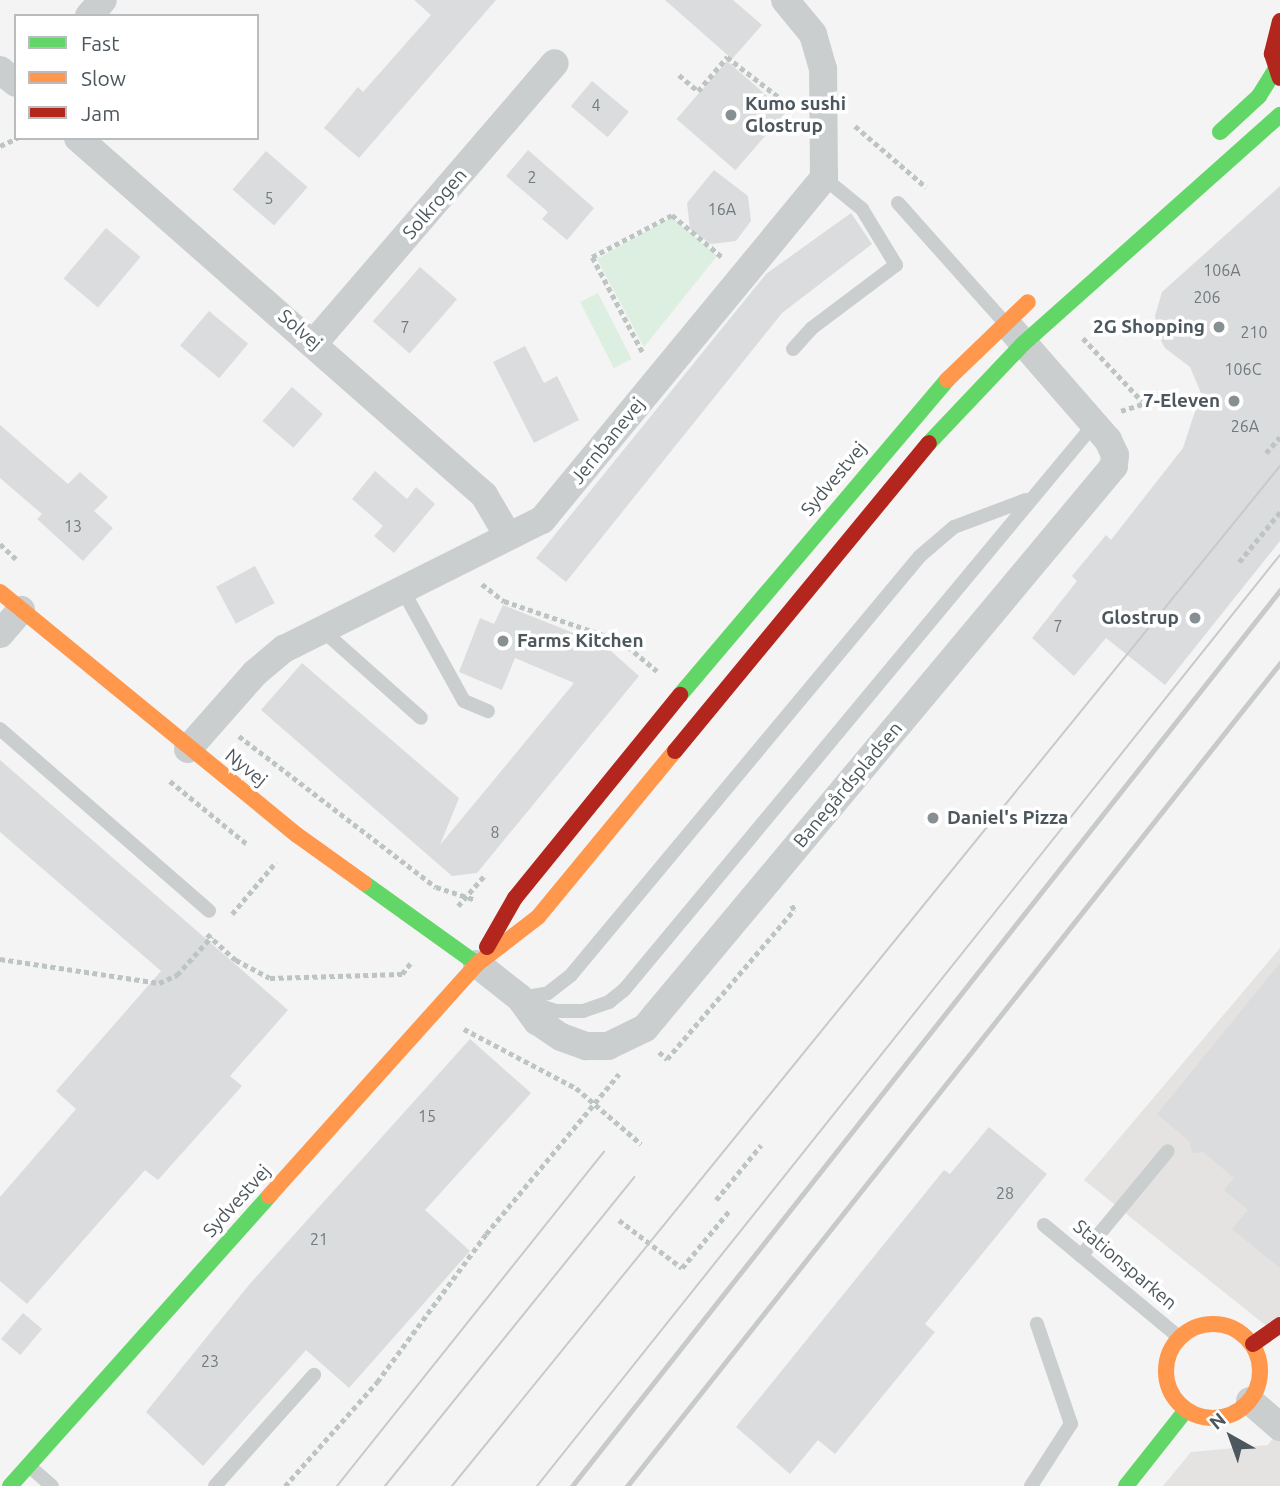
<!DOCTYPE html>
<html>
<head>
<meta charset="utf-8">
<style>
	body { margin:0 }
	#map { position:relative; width:1280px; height:1486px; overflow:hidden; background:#f4f4f4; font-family:Ubuntu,sans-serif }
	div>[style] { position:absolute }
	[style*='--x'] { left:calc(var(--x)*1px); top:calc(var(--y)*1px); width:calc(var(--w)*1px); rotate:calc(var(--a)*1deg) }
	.commercial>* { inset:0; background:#e4e3e2 }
	.green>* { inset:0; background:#dcefe1; transform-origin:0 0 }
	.building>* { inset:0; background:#dbdcdd; transform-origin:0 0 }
	.path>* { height:4.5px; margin-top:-2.25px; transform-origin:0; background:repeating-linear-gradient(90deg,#bcc5c1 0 5px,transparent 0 8.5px) }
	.lane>* { height:14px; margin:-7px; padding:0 7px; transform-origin:7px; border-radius:7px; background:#cbcecf }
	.street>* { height:28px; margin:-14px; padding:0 14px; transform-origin:14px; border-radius:14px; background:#cbcecf }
	.fast>* { height:16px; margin:-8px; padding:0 8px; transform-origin:8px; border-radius:8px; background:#63d668 }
	.slow>* { height:16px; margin:-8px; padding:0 8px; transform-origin:8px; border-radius:8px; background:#ff974d }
	.slow>.ring { margin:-8px; padding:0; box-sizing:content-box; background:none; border:16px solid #ff974d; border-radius:50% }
	.jam>* { height:16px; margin:-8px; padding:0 8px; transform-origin:8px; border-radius:8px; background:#b3261e }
	.tram>* { height:2px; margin:-1px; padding:0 1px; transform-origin:1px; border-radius:1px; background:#c7c9ca }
	.rail>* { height:5px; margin:-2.5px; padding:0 2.5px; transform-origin:2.5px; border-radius:2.5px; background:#c7c9ca }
	.dots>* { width:19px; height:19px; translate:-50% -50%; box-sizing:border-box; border:4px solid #fff; border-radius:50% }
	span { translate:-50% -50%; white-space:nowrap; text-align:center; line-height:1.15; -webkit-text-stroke:7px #fff; paint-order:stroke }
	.number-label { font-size:16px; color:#717a7e }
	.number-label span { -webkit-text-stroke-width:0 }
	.poi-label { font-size:19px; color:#4d585e; font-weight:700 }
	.left { translate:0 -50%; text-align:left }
	.right { translate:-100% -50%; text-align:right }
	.street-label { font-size:19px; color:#4d585e }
	.legend { position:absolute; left:14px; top:14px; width:245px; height:126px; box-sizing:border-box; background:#fff; border:2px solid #b8bcbf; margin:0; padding:9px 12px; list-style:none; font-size:21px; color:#4d585e }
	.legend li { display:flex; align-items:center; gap:14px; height:35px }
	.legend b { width:35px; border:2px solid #b8bcbf }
	.north { position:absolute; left:1196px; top:1402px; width:70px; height:70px; -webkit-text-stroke:5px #fff; paint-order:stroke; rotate:320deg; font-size:19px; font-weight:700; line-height:28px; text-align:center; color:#4d585e }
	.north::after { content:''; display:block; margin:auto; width:24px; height:32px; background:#4d585e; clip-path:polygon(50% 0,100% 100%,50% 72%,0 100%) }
</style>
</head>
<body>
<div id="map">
	<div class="commercial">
		<div style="clip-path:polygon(1280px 948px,1280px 1337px,1084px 1180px)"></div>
		<div style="clip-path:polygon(1280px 1429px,1280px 1486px,1163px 1486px,1191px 1452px,1268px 1445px)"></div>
	</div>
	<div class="green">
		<div style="clip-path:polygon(672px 217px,717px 256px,644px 347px,597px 259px)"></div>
		<div style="left:598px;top:293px;width:74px;height:20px;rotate:63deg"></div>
	</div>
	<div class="building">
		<div style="clip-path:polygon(414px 0,496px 0,359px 158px,324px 128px,358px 87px,363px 92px,431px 15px)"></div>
		<div style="clip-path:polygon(665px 0,733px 0,762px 25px,732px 59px)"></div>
		<div style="left:727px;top:61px;width:78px;height:77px;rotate:41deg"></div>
		<div style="left:592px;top:81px;width:48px;height:33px;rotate:40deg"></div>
		<div style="clip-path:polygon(528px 150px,594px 208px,567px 240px,542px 219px,548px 212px,506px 176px)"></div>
		<div style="left:266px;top:151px;width:55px;height:51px;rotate:41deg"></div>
		<div style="clip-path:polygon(714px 170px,748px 196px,751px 221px,736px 241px,711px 244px,690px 229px,687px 203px)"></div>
		<div style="clip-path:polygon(1280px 186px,1280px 541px,1165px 685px,1106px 638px,1074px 676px,1032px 638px,1077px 581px,1072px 576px,1106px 535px,1111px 540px,1183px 448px,1201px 393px,1190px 367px,1165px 348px,1159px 337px,1155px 316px,1162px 292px)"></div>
		<div style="clip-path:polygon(851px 213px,872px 244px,782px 313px,566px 582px,536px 558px,766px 274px)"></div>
		<div style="left:106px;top:228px;width:45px;height:66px;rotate:40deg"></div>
		<div style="left:420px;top:267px;width:49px;height:72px;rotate:41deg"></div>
		<div style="left:209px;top:311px;width:51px;height:45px;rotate:40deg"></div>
		<div style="clip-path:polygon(525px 346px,544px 383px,557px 376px,579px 420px,534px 443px,493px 362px)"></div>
		<div style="left:292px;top:387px;width:41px;height:45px;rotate:41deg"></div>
		<div style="clip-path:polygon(0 425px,68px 484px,80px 472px,108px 497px,94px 511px,113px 528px,83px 561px,37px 519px,42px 514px,0 478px)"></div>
		<div style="clip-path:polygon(375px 471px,407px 499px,416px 487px,435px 504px,394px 553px,374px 536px,383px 526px,352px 499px)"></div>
		<div style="left:255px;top:566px;width:42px;height:44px;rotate:62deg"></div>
		<div style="clip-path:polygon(503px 605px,604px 645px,639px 676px,477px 873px,452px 876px,261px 710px,302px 663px,459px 798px,440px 845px,574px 683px,515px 658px,502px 690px,459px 672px,480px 618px,494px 624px)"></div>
		<div style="clip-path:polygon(0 760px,288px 1010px,230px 1076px,242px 1086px,158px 1180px,145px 1170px,27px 1304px,0 1281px,0 1197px,76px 1109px,56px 1091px,161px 971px,0 832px)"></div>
		<div style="clip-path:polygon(1280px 963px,1280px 1268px,1232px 1229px,1248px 1210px,1224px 1190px,1234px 1178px,1203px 1152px,1192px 1153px,1190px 1142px,1157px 1114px)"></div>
		<div style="clip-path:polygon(470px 1039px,531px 1093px,425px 1210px,470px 1251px,349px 1388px,306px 1350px,203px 1466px,146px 1412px,248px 1286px)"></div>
		<div style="clip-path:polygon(989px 1127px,1047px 1174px,925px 1324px,935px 1332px,835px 1454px,818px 1440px,790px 1474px,736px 1427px,944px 1170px,950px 1174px)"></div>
		<div style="left:23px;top:1313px;width:25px;height:34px;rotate:40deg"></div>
	</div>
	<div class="path">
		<div style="--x:679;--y:75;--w:25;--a:40"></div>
		<div style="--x:698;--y:91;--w:45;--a:-49.5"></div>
		<div style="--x:727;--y:57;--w:85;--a:37.8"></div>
		<div style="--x:855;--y:126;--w:94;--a:40.7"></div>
		<div style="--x:0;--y:146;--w:19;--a:-25"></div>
		<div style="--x:1083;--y:338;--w:86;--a:46.9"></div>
		<div style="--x:642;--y:352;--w:107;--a:-117.8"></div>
		<div style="--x:592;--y:257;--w:90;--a:-27.7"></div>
		<div style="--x:672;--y:215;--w:65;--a:40"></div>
		<div style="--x:1121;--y:411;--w:56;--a:-17.8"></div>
		<div style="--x:1266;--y:453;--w:21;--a:-49"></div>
		<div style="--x:0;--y:544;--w:22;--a:43"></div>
		<div style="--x:1239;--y:562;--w:65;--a:-50.6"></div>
		<div style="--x:482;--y:584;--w:28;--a:38"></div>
		<div style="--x:504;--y:601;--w:124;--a:18.9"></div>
		<div style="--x:621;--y:641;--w:47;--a:39.8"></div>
		<div style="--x:239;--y:736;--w:248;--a:37.5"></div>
		<div style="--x:436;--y:887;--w:40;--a:18"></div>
		<div style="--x:170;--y:781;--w:99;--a:39.3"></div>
		<div style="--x:458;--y:906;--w:40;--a:-49"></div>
		<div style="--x:232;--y:914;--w:68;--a:-49.8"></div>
		<div style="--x:207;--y:934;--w:39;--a:42"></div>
		<div style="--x:236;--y:960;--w:38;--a:28"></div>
		<div style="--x:270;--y:978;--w:132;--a:-1.7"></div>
		<div style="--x:402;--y:974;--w:16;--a:-52"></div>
		<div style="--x:0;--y:959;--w:161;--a:8.6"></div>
		<div style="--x:159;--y:983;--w:20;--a:-24"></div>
		<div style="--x:177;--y:975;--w:52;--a:-48.1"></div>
		<div style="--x:464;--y:1029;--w:127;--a:27.8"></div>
		<div style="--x:576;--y:1088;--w:86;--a:40.7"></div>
		<div style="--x:659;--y:1052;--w:11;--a:41"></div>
		<div style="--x:667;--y:1059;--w:196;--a:-49.6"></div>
		<div style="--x:794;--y:910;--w:8;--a:-120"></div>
		<div style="--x:716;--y:1200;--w:71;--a:-50.7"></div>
		<div style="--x:619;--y:1220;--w:79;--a:37.3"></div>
		<div style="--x:682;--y:1268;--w:74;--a:-50.5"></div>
		<div style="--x:285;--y:1486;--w:139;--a:-48.5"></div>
		<div style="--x:377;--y:1382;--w:184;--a:-53.6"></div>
		<div style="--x:486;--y:1234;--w:208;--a:-50.3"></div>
	</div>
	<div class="lane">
		<div style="--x:898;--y:203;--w:159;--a:48.3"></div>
		<div style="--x:793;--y:349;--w:28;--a:-48"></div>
		<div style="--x:812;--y:328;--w:105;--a:-36.9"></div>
		<div style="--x:896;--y:265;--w:66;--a:-121.3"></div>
		<div style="--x:862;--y:209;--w:49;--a:-140.8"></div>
		<div style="--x:401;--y:587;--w:130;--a:61.1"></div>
		<div style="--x:464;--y:701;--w:26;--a:23"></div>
		<div style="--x:320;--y:628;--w:135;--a:41.7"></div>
		<div style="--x:0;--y:729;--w:277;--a:41"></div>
		<div style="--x:521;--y:998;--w:27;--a:-10"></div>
		<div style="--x:548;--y:993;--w:29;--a:-38"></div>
		<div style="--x:571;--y:975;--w:545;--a:-50.21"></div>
		<div style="--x:920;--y:556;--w:45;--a:-40.5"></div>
		<div style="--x:954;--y:527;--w:77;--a:-20.6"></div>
		<div style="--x:530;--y:1003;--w:28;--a:17"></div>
		<div style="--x:557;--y:1011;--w:26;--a:0"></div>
		<div style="--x:583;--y:1011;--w:28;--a:-19"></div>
		<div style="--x:609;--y:1002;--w:19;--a:-39"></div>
		<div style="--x:624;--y:990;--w:737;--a:-50.28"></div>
		<div style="--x:1044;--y:1225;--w:175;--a:39.7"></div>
		<div style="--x:1081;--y:1256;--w:136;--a:-50.4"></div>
		<div style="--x:29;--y:1466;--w:30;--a:41"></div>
		<div style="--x:215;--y:1486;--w:149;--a:-48.3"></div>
		<div style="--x:1031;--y:1486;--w:74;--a:-57.2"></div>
		<div style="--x:1071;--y:1424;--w:106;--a:-108.8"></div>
	</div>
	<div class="street">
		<div style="--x:89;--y:16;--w:21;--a:-49"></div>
		<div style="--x:0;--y:70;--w:21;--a:39"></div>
		<div style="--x:78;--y:138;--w:541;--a:41.33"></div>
		<div style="--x:484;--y:495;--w:45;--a:59.5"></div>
		<div style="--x:314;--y:343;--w:369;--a:-49.3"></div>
		<div style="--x:0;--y:634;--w:32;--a:-49"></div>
		<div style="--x:188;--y:749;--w:101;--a:-48.6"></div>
		<div style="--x:255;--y:673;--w:38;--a:-40"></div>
		<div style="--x:284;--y:649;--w:288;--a:-26.6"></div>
		<div style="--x:542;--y:520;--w:443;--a:-50.5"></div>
		<div style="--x:824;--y:178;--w:109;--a:-90.5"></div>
		<div style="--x:823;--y:69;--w:36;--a:-106"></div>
		<div style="--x:813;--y:34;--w:44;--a:-129.5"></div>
		<div style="--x:477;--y:964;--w:55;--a:38.3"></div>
		<div style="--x:520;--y:998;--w:29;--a:54"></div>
		<div style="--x:537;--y:1021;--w:29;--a:34"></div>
		<div style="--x:561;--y:1037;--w:27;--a:20"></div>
		<div style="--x:586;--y:1046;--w:22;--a:0"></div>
		<div style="--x:608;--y:1046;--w:41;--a:-25.9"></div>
		<div style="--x:645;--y:1028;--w:16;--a:-50"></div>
		<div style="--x:655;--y:1016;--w:716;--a:-50.15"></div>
		<div style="--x:1114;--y:466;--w:11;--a:-85"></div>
		<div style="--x:1115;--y:455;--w:17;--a:-115"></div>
		<div style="--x:1108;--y:440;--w:146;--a:-131.1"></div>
		<div style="--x:1250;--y:1401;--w:40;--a:41"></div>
	</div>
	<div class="fast">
		<div style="--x:1220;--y:132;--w:53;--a:-42.7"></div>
		<div style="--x:1259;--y:96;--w:32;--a:-58"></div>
		<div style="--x:929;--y:443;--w:138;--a:-46.5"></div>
		<div style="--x:1024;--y:343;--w:343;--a:-41.7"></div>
		<div style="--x:680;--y:695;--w:413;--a:-49.7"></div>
		<div style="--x:364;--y:883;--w:139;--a:35.6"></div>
		<div style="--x:10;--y:1486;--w:389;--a:-48.2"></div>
		<div style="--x:1126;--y:1486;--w:97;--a:-51.7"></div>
	</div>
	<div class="slow">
		<div style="--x:947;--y:380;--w:112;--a:-43.9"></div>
		<div style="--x:0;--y:592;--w:384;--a:39.3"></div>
		<div style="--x:297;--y:835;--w:82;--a:35.6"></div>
		<div style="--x:269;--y:1196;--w:312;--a:-48.1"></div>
		<div style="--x:477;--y:964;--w:77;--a:-37.6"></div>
		<div style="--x:538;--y:917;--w:215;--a:-50.5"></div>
		<div class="ring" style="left:1166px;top:1324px;width:78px;height:78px"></div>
	</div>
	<div class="jam">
		<div style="--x:1280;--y:21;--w:34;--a:104"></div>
		<div style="--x:1272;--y:54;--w:25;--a:72"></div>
		<div style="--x:675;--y:751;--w:399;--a:-50.5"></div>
		<div style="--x:487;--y:947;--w:56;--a:-60.3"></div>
		<div style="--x:515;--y:898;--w:262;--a:-50.9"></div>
		<div style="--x:1253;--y:1344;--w:33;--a:-35"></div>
	</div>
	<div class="tram">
		<div style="--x:337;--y:1486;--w:428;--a:-51.4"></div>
		<div style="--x:385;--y:1486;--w:397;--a:-51.1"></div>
		<div style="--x:452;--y:1486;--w:1314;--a:-50.93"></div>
		<div style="--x:537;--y:1486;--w:1191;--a:-51.41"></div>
	</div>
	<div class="rail">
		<div style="--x:572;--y:1486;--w:1142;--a:-51.68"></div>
		<div style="--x:627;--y:1486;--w:1051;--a:-51.57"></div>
	</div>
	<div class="dots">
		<div style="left:731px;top:115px;background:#878f92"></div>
		<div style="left:1219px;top:327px;background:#878f92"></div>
		<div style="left:1234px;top:401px;background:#878f92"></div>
		<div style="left:1195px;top:618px;background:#878f92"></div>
		<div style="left:503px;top:641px;background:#878f92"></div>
		<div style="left:933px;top:818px;background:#878f92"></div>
	</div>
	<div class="number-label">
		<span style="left:596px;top:105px">4</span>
		<span style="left:532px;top:177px">2</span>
		<span style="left:269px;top:198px">5</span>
		<span style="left:722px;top:209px">16A</span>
		<span style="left:1222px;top:270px">106A</span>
		<span style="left:1207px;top:297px">206</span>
		<span style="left:405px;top:327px">7</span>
		<span style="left:1254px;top:332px">210</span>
		<span style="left:1243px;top:369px">106C</span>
		<span style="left:1245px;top:426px">26A</span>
		<span style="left:73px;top:526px">13</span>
		<span style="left:1058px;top:626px">7</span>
		<span style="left:495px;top:832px">8</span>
		<span style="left:427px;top:1116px">15</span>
		<span style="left:1005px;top:1193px">28</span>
		<span style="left:319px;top:1239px">21</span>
		<span style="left:210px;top:1361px">23</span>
	</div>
	<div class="poi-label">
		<span class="left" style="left:745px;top:115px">Kumo sushi<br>Glostrup</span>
		<span class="right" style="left:1205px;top:327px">2G Shopping</span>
		<span class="right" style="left:1220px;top:401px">7-Eleven</span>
		<span class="right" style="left:1179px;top:618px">Glostrup</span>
		<span class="left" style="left:517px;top:641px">Farms Kitchen</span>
		<span class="left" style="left:947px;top:818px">Daniel's Pizza</span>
	</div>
	<div class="street-label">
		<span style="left:435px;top:204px;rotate:-49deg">Solkrogen</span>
		<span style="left:300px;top:330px;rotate:41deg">Solvej</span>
		<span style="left:608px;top:441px;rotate:-51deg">Jernbanevej</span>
		<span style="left:834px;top:479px;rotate:-50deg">Sydvestvej</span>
		<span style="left:246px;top:768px;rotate:39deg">Nyvej</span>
		<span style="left:848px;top:785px;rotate:-50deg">Banegårdspladsen</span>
		<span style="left:237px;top:1201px;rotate:-48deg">Sydvestvej</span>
		<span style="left:1125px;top:1265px;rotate:40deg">Stationsparken</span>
	</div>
	<ul class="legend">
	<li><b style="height:9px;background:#63d668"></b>Fast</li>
	<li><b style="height:9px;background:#ff974d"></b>Slow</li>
	<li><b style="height:9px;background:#b3261e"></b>Jam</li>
	</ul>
	<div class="north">N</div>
</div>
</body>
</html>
